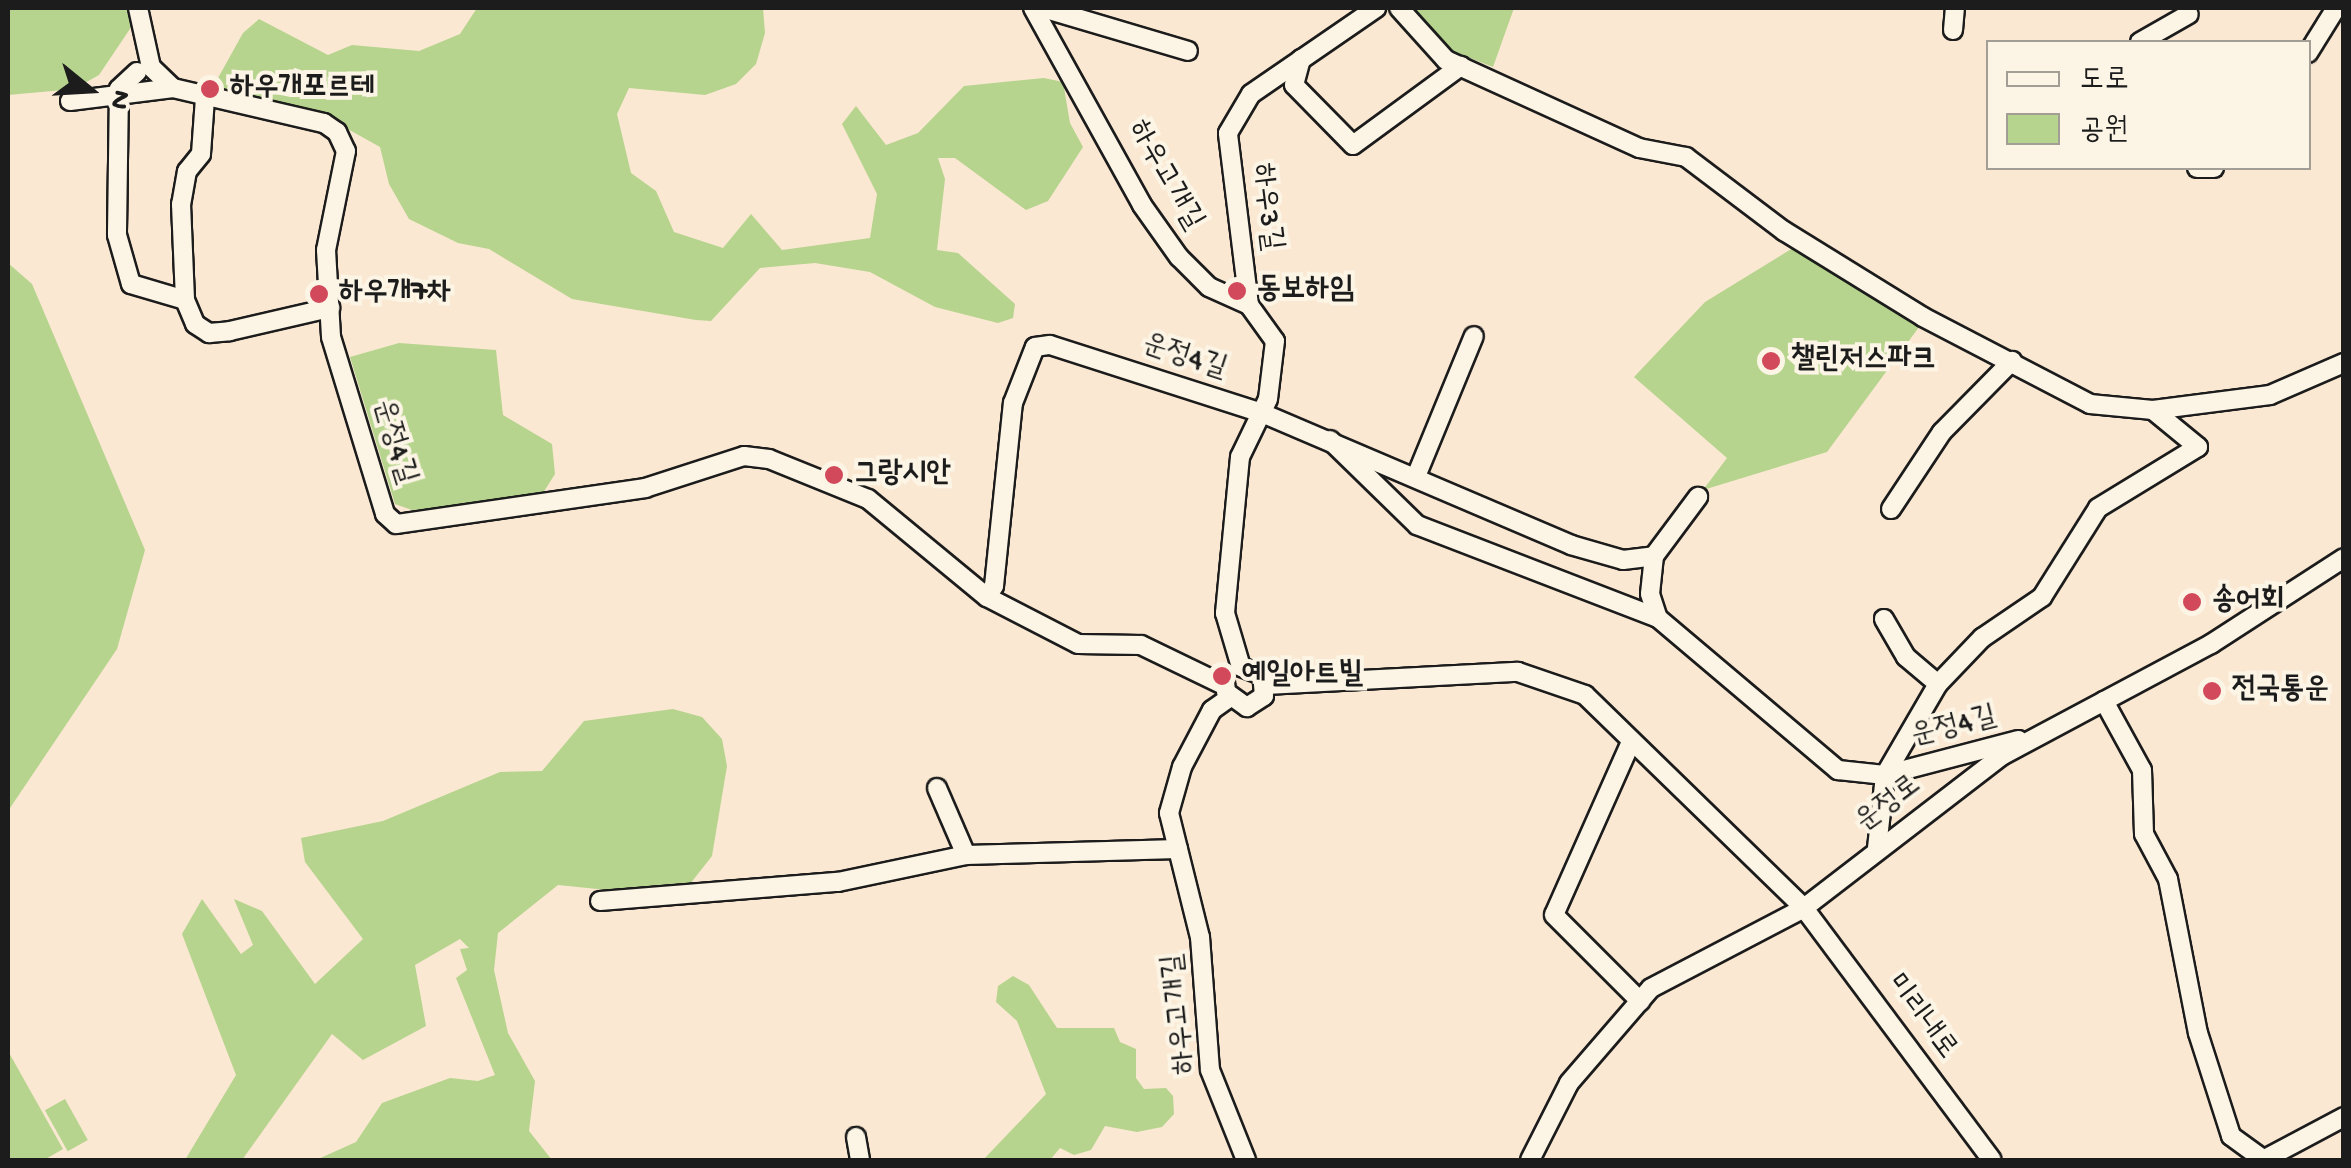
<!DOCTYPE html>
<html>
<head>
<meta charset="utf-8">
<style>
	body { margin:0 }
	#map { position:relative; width:2351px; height:1168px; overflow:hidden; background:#fae8d2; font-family:"Gochi Hand","Poor Story",sans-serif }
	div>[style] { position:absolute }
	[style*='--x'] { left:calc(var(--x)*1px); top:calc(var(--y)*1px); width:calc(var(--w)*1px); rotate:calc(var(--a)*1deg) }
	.green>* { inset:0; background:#b6d48d; transform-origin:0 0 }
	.roads { filter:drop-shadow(2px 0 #1c1c1c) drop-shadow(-2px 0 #1c1c1c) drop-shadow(0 2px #1c1c1c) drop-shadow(0 -2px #1c1c1c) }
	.minor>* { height:18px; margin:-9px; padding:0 9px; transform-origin:9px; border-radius:9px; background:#fcf5e5 }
	.dots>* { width:28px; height:28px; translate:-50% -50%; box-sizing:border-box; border:5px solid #fcf5e5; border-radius:50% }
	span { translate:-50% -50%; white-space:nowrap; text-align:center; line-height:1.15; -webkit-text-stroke:8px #fcf5e5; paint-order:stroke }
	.poi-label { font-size:30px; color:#1c1c1c; font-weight:700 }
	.left { translate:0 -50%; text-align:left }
	.street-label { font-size:30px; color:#1c1c1c }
	.frame { position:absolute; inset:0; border:10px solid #1c1c1c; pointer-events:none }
	.legend { position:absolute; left:1986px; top:40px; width:325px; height:130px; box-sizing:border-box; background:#fcf5e5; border:2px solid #a29e95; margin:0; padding:12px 18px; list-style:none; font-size:30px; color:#1c1c1c }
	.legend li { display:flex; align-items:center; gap:20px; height:50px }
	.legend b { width:50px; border:2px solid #a29e95 }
	.north { position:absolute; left:40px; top:40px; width:100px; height:100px; -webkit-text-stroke:8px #fcf5e5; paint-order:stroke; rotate:108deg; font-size:28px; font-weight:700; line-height:40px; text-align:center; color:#1c1c1c }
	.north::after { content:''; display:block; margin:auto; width:35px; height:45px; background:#1c1c1c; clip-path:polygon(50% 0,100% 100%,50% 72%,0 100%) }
</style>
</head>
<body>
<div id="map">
	<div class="green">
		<div style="clip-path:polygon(8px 8px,144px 8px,99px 75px,74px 89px,8px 95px)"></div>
		<div style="clip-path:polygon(477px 8px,763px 8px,765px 33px,756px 64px,736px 84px,705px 95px,629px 88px,617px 114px,631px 173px,656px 191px,674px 232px,723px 248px,751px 214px,782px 250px,870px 238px,877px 194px,842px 124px,856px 106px,886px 145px,918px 133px,964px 86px,1044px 78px,1063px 82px,1070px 123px,1083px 147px,1048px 201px,1026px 210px,955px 158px,938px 158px,945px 179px,937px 250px,958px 253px,1015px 304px,1013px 318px,998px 323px,935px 307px,870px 272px,815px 263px,760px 268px,711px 321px,696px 320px,572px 299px,489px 249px,458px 243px,409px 219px,389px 184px,380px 147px,312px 109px,227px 96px,213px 87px,243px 33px,259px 19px,328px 55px,352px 45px,419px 51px,460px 34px)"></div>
		<div style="clip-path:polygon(1410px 8px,1514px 8px,1493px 67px,1447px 49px)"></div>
		<div style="clip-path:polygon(1793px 248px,1816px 254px,1922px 323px,1827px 452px,1703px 490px,1727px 458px,1634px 377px,1705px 302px)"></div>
		<div style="clip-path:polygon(8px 263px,32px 284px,145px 550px,117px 649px,8px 811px)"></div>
		<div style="clip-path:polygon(399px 343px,496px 350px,503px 415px,552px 444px,555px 474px,538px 501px,412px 510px,395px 504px,350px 357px)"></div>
		<div style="clip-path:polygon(673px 709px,702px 717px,722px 739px,727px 766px,712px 856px,690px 884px,627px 892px,558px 885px,498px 933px,494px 970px,508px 1033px,535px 1081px,529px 1131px,552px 1160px,316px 1160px,356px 1142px,382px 1103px,450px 1078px,478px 1081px,495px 1075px,456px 978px,467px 970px,460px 949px,469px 948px,460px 939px,415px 965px,426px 1026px,363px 1060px,332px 1034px,242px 1160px,185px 1160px,236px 1075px,182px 934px,202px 899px,241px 954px,253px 945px,234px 899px,262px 911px,315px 984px,363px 939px,305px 862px,301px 838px,383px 821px,500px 772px,542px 771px,584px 721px)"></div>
		<div style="clip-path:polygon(1013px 976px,1029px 985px,1057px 1028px,1114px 1028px,1120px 1042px,1136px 1049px,1136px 1078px,1144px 1089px,1166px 1088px,1173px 1096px,1174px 1114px,1162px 1127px,1137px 1132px,1105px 1126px,1091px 1150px,1074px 1155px,1060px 1148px,1050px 1160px,983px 1160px,1046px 1094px,1017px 1021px,996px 1002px,998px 986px)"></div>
		<div style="clip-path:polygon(8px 1051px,63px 1149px,44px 1160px,8px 1160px)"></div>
		<div style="left:65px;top:1099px;width:47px;height:23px;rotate:61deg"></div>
	</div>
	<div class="roads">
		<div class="minor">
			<div style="--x:138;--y:8;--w:60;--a:77.6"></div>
			<div style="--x:151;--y:67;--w:30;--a:44"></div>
			<div style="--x:1033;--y:8;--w:225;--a:61"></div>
			<div style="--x:1142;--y:205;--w:64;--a:54.6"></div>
			<div style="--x:1179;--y:257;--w:42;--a:45"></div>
			<div style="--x:1209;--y:287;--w:44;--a:24.2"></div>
			<div style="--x:1249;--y:305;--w:44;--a:54.2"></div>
			<div style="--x:1275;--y:341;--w:58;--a:96.9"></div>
			<div style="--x:1268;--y:399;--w:64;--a:115.8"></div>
			<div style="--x:1240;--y:457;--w:157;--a:95.5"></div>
			<div style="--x:1225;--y:613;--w:56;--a:73.5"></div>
			<div style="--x:1043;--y:8;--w:151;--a:16.5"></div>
			<div style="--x:1399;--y:8;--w:70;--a:47.9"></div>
			<div style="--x:1446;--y:60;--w:212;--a:24.5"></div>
			<div style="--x:1639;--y:148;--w:48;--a:10.8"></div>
			<div style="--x:1686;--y:157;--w:123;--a:37.1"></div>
			<div style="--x:1784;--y:231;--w:163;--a:31.7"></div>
			<div style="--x:1923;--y:317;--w:188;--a:27.5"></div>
			<div style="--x:2090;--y:404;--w:63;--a:5.4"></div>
			<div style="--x:2153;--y:410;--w:118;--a:-7.3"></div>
			<div style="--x:2270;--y:395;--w:81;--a:-23.4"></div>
			<div style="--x:1953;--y:30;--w:22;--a:-85"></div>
			<div style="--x:2140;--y:42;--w:56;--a:-29.7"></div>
			<div style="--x:2308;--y:53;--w:53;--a:-58.1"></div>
			<div style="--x:1301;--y:59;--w:27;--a:105"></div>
			<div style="--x:1294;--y:85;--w:84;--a:45.5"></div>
			<div style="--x:1353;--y:145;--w:134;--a:-36.2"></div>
			<div style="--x:137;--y:72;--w:25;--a:137"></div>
			<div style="--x:119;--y:89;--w:146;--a:90.8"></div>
			<div style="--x:117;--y:235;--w:51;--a:74.1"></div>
			<div style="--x:131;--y:284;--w:56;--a:16.5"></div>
			<div style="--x:205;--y:98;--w:56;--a:94.1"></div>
			<div style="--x:201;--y:154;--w:22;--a:129"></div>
			<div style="--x:187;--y:171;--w:34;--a:100"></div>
			<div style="--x:181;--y:204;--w:96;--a:87.6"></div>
			<div style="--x:185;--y:300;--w:26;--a:67"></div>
			<div style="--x:195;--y:324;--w:17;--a:33"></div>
			<div style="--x:209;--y:333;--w:21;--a:-5"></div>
			<div style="--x:230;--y:331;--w:103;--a:-13"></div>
			<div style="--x:70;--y:101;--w:104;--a:-7.2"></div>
			<div style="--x:173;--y:88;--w:155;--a:13.1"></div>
			<div style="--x:324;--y:123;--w:16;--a:35"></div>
			<div style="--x:337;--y:132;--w:21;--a:65"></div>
			<div style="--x:346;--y:151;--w:101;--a:101.4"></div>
			<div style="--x:326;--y:250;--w:87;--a:86.7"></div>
			<div style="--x:331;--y:337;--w:185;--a:73"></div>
			<div style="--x:385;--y:514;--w:15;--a:42"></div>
			<div style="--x:396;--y:524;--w:252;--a:-8.2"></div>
			<div style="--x:645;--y:488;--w:104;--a:-17.9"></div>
			<div style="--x:744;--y:456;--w:25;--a:7"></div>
			<div style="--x:769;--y:459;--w:107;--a:22"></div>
			<div style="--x:868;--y:499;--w:154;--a:39.5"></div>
			<div style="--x:987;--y:597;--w:102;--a:27.3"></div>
			<div style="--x:1078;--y:644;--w:63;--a:0.9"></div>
			<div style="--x:1141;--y:645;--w:94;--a:25.8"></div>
			<div style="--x:2197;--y:168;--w:17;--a:0"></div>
			<div style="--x:1249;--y:305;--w:173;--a:-97"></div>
			<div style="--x:1228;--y:133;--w:45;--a:-59.5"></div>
			<div style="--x:1251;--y:94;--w:152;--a:-34.5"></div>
			<div style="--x:1330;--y:440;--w:122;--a:44.3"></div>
			<div style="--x:1417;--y:525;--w:258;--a:21.1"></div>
			<div style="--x:1417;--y:474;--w:149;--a:-67.6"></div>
			<div style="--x:1891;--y:509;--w:92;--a:-56.5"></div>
			<div style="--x:1942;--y:432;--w:100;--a:-45.4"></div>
			<div style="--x:1654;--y:556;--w:38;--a:96"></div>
			<div style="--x:1650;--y:594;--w:25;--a:72"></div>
			<div style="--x:1658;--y:618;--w:236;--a:40.2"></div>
			<div style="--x:1838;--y:770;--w:47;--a:6.1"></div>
			<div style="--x:1885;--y:775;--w:138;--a:-14.7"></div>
			<div style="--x:987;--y:597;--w:13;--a:-58"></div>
			<div style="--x:994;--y:586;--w:184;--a:-84.1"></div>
			<div style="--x:1013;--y:403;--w:60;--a:-68.6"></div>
			<div style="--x:1035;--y:347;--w:15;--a:-8"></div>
			<div style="--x:1050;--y:345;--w:223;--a:17.8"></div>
			<div style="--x:1262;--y:413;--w:336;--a:23.1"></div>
			<div style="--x:1571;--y:545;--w:54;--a:16.1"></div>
			<div style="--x:1623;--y:560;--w:31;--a:-7"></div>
			<div style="--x:1654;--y:556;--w:74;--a:-53.3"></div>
			<div style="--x:1938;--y:684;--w:64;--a:-46.3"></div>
			<div style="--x:1982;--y:638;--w:73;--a:-34.3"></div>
			<div style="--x:2042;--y:597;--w:105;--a:-57.8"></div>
			<div style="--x:2098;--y:508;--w:117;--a:-31.4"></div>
			<div style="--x:2198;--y:447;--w:58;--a:-140.6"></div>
			<div style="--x:1266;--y:685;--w:252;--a:-3"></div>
			<div style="--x:1518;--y:672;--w:71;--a:18.9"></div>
			<div style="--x:1585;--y:695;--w:305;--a:44.2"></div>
			<div style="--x:1804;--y:908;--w:314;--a:53.3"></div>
			<div style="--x:1226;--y:692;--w:26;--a:36"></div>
			<div style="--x:1247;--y:707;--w:20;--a:-33"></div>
			<div style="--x:1264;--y:696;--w:21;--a:-95"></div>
			<div style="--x:1262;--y:675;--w:22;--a:-159"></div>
			<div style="--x:1229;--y:698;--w:21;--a:145"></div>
			<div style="--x:1212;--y:710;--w:64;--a:117.8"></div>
			<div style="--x:1182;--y:767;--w:48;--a:105.8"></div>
			<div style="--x:1169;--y:813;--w:128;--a:76"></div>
			<div style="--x:1200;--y:937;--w:133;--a:85.7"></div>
			<div style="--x:1210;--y:1070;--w:97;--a:68.2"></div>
			<div style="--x:2104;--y:701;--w:79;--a:61.2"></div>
			<div style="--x:2142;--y:770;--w:64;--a:88.2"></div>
			<div style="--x:2144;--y:834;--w:51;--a:61.9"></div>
			<div style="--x:2168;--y:879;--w:157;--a:79"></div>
			<div style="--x:2198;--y:1033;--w:108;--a:72.2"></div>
			<div style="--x:2231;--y:1136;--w:41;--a:36"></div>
			<div style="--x:1631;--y:742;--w:189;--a:114"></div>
			<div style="--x:1554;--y:915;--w:122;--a:45"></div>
			<div style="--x:937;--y:788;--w:73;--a:66.6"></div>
			<div style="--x:1877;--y:848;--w:73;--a:-83.7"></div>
			<div style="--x:1885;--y:775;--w:105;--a:-59.8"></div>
			<div style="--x:1938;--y:684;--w:42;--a:-139.8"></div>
			<div style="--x:1906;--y:657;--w:44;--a:-120.1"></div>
			<div style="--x:600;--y:901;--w:239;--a:-4.6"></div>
			<div style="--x:838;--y:882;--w:131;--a:-11.9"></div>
			<div style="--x:966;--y:855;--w:212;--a:-1.6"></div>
			<div style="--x:856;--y:1137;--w:23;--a:80"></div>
			<div style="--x:1530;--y:1160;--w:86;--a:-63.1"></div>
			<div style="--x:1569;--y:1083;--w:125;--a:-49.2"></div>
			<div style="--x:1651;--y:988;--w:173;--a:-27.6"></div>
			<div style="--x:1804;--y:908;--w:251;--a:-37.6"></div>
			<div style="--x:2003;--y:755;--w:236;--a:-28.1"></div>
			<div style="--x:2211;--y:644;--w:158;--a:-32.9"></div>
			<div style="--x:2263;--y:1160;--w:92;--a:-28"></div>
		</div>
	</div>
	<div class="dots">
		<div style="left:210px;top:89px;background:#d1495b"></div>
		<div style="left:1237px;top:291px;background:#d1495b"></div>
		<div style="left:319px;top:294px;background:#d1495b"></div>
		<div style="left:1771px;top:361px;background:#d1495b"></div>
		<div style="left:834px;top:475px;background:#d1495b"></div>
		<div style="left:2192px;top:602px;background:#d1495b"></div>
		<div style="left:1222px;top:676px;background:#d1495b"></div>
		<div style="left:2212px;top:691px;background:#d1495b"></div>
	</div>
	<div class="poi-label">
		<span class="left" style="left:230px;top:89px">하우개포르테</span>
		<span class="left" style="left:1257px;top:291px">동보하임</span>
		<span class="left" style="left:339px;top:294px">하우개7차</span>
		<span class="left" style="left:1791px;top:361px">챌린저스파크</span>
		<span class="left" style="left:854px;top:475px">그랑시안</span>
		<span class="left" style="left:2212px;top:602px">송어회</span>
		<span class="left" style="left:1242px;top:676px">예일아트빌</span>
		<span class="left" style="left:2232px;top:691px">전국통운</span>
	</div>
	<div class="street-label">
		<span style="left:1164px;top:176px;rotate:60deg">하우고개길</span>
		<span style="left:1265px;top:207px;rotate:83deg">하우3길</span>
		<span style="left:1184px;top:358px;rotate:18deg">운정4길</span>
		<span style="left:393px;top:442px;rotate:73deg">운정4길</span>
		<span style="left:1954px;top:728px;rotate:-14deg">운정4길</span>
		<span style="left:1889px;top:805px;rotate:-37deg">운정로</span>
		<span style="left:1181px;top:1014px;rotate:-96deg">하우고개길</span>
		<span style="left:1920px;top:1018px;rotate:53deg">미리내로</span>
	</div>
	<div class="frame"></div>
	<ul class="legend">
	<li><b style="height:12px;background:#fcf5e5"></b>도로</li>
	<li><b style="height:28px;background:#b6d48d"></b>공원</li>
	</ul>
	<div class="north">N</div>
</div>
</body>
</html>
